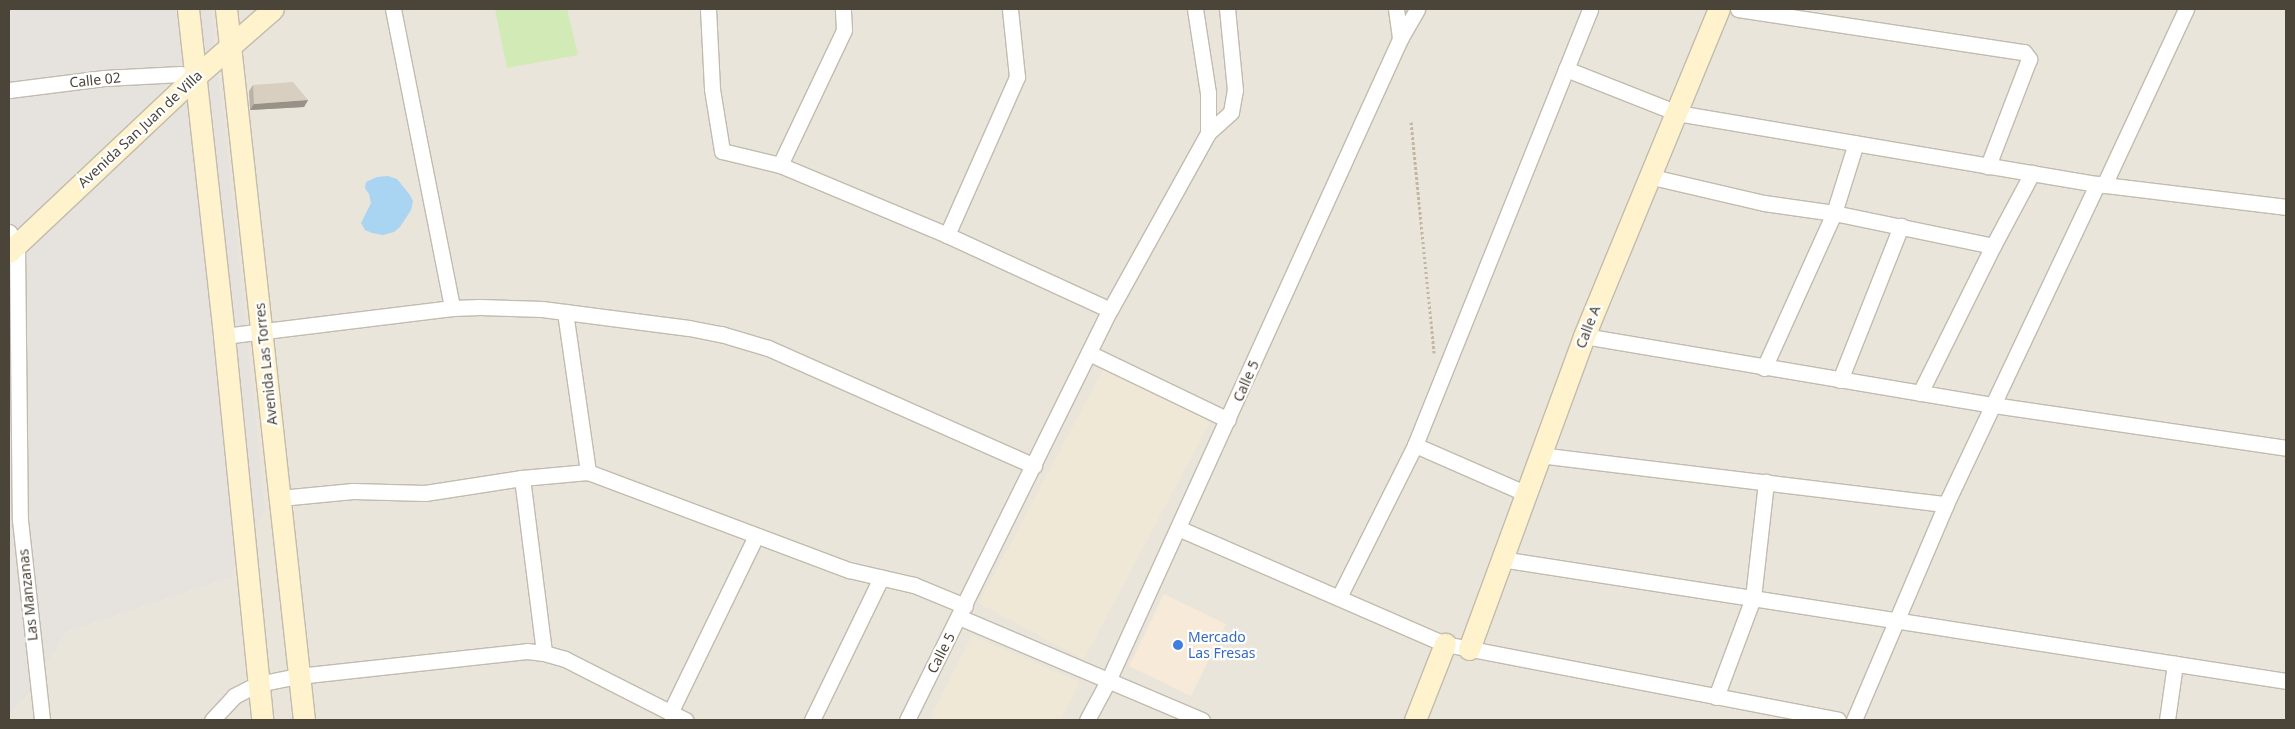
<!DOCTYPE html>
<html>
<head>
<meta charset="utf-8">
<style>
	body { margin:0 }
	#map { position:relative; width:2295px; height:729px; overflow:hidden; background:#f6f3ec; font-family:"Noto Sans",sans-serif }
	div>[style] { position:absolute }
	[style*='--x'] { left:calc(var(--x)*1px); top:calc(var(--y)*1px); width:calc(var(--w)*1px); rotate:calc(var(--a)*1deg) }
	.residential>* { inset:0; background:#eae5da }
	.commercial>* { inset:0; background:#f7ead8; transform-origin:0 0 }
	.industrial>* { inset:0; background:#e6e2dd }
	.education>* { inset:0; background:#efe8d6; transform-origin:0 0 }
	.green>* { inset:0; background:#d2eab5 }
	.water>* { inset:0; background:#a9d4f2 }
	.path>* { height:3px; margin-top:-1.5px; transform-origin:0; background:repeating-linear-gradient(90deg,#c4b79f 0 2.5px,transparent 0 5px) }
	.roads { filter:drop-shadow(1px 0 #c2bbae) drop-shadow(-1px 0 #c2bbae) drop-shadow(0 1px #c2bbae) drop-shadow(0 -1px #c2bbae) }
	.street>* { height:15px; margin:-7.5px; padding:0 7.5px; transform-origin:7.5px; border-radius:7.5px; background:#fff }
	.secondary>* { height:21px; margin:-10.5px; padding:0 10.5px; transform-origin:10.5px; border-radius:10.5px; background:#fff3cd }
	.wall>* { inset:0; background:#bab2a6 }
	.shaded-wall>* { inset:0; background:#979187 }
	.building>* { inset:0; background:#d8cfc1 }
	.dots>* { width:14px; height:14px; translate:-50% -50%; box-sizing:border-box; border:2px solid #fff; border-radius:50% }
	span { translate:-50% -50%; white-space:nowrap; text-align:center; line-height:1.15; -webkit-text-stroke:4.5px #fff; paint-order:stroke }
	.street-label { font-size:14px; color:#4b4439 }
	.shop-label { font-size:14px; color:#366cbe }
	.left { translate:0 -50%; text-align:left }
	.frame { position:absolute; inset:0; border:10px solid #4b4439; pointer-events:none }
</style>
</head>
<body>
<div id="map">
	<div class="residential">
		<div style="clip-path:polygon(212px 9px,2286px 9px,2286px 720px,9px 720px,9px 714px,28px 695px,67px 632px,229px 578px,221px 91px)"></div>
	</div>
	<div class="commercial">
		<div style="left:1164px;top:594px;width:69px;height:80px;rotate:26deg"></div>
	</div>
	<div class="industrial">
		<div style="clip-path:polygon(9px 9px,212px 9px,265px 510px,229px 578px,67px 632px,28px 695px,9px 714px)"></div>
	</div>
	<div class="education">
		<div style="left:1106px;top:364px;width:119px;height:271px;rotate:28deg"></div>
		<div style="clip-path:polygon(972px 636px,1080px 682px,1061px 720px,929px 720px)"></div>
	</div>
	<div class="green">
		<div style="clip-path:polygon(495px 9px,567px 9px,578px 55px,507px 68px)"></div>
	</div>
	<div class="water">
		<div style="clip-path:polygon(388px 176px,397px 179px,410px 195px,413px 201px,411px 210px,400px 227px,394px 232px,383px 235px,372px 233px,365px 230px,361px 223px,371px 203px,369px 194px,365px 188px,366px 182px,377px 177px)"></div>
	</div>
	<div class="path">
		<div style="--x:1411;--y:122;--w:232;--a:84.3"></div>
	</div>
	<div class="roads">
		<div class="street">
			<div style="--x:393;--y:9;--w:305;--a:78.8"></div>
			<div style="--x:708;--y:9;--w:80;--a:87.1"></div>
			<div style="--x:712;--y:89;--w:63;--a:80.8"></div>
			<div style="--x:722;--y:151;--w:60;--a:13.6"></div>
			<div style="--x:780;--y:165;--w:181;--a:22.7"></div>
			<div style="--x:947;--y:235;--w:179;--a:24.7"></div>
			<div style="--x:1195;--y:9;--w:85;--a:81.2"></div>
			<div style="--x:1208;--y:93;--w:40;--a:90"></div>
			<div style="--x:1396;--y:9;--w:30;--a:82"></div>
			<div style="--x:1738;--y:9;--w:289;--a:8.6"></div>
			<div style="--x:2024;--y:52;--w:9;--a:54"></div>
			<div style="--x:2029;--y:59;--w:115;--a:111"></div>
			<div style="--x:1566;--y:69;--w:119;--a:21.6"></div>
			<div style="--x:1677;--y:113;--w:426;--a:9.6"></div>
			<div style="--x:2097;--y:184;--w:190;--a:6.9"></div>
			<div style="--x:9;--y:90;--w:96;--a:-7.2"></div>
			<div style="--x:104;--y:78;--w:77;--a:-3"></div>
			<div style="--x:780;--y:165;--w:149;--a:-64.6"></div>
			<div style="--x:844;--y:30;--w:21;--a:-93"></div>
			<div style="--x:1648;--y:176;--w:119;--a:13.1"></div>
			<div style="--x:1764;--y:203;--w:71;--a:8.1"></div>
			<div style="--x:1834;--y:213;--w:162;--a:11.7"></div>
			<div style="--x:2104;--y:185;--w:194;--a:-65"></div>
			<div style="--x:9;--y:232;--w:15;--a:58"></div>
			<div style="--x:17;--y:245;--w:275;--a:89.4"></div>
			<div style="--x:20;--y:520;--w:201;--a:83.7"></div>
			<div style="--x:947;--y:235;--w:173;--a:-66.1"></div>
			<div style="--x:1017;--y:77;--w:68;--a:-95.9"></div>
			<div style="--x:565;--y:312;--w:162;--a:81.8"></div>
			<div style="--x:588;--y:472;--w:279;--a:20.6"></div>
			<div style="--x:849;--y:570;--w:67;--a:13"></div>
			<div style="--x:914;--y:585;--w:55;--a:22.4"></div>
			<div style="--x:224;--y:336;--w:230;--a:-7"></div>
			<div style="--x:452;--y:308;--w:28;--a:-2"></div>
			<div style="--x:480;--y:307;--w:62;--a:1.8"></div>
			<div style="--x:542;--y:309;--w:148;--a:7.4"></div>
			<div style="--x:689;--y:328;--w:33;--a:11"></div>
			<div style="--x:721;--y:334;--w:49;--a:16.6"></div>
			<div style="--x:768;--y:348;--w:291;--a:23.9"></div>
			<div style="--x:1584;--y:336;--w:415;--a:9.6"></div>
			<div style="--x:1993;--y:405;--w:296;--a:8.3"></div>
			<div style="--x:1089;--y:353;--w:154;--a:25.7"></div>
			<div style="--x:1764;--y:368;--w:170;--a:-65.7"></div>
			<div style="--x:1834;--y:213;--w:73;--a:-72.6"></div>
			<div style="--x:1840;--y:380;--w:166;--a:-68.4"></div>
			<div style="--x:1920;--y:393;--w:164;--a:-63.6"></div>
			<div style="--x:1993;--y:246;--w:83;--a:-61.9"></div>
			<div style="--x:1415;--y:445;--w:120;--a:23.6"></div>
			<div style="--x:1539;--y:455;--w:410;--a:6.9"></div>
			<div style="--x:522;--y:478;--w:176;--a:82.8"></div>
			<div style="--x:280;--y:498;--w:73;--a:-5.5"></div>
			<div style="--x:353;--y:491;--w:72;--a:1.6"></div>
			<div style="--x:425;--y:493;--w:98;--a:-8.8"></div>
			<div style="--x:522;--y:478;--w:66;--a:-5.2"></div>
			<div style="--x:1178;--y:528;--w:291;--a:23.5"></div>
			<div style="--x:1445;--y:644;--w:400;--a:10.9"></div>
			<div style="--x:1501;--y:559;--w:794;--a:8.83"></div>
			<div style="--x:1339;--y:597;--w:170;--a:-63.4"></div>
			<div style="--x:1415;--y:445;--w:470;--a:-68.1"></div>
			<div style="--x:959;--y:617;--w:264;--a:23"></div>
			<div style="--x:1716;--y:697;--w:106;--a:-69.5"></div>
			<div style="--x:1753;--y:598;--w:117;--a:-83.6"></div>
			<div style="--x:670;--y:713;--w:197;--a:-64.1"></div>
			<div style="--x:212;--y:720;--w:33;--a:-47"></div>
			<div style="--x:234;--y:696;--w:27;--a:-27"></div>
			<div style="--x:258;--y:684;--w:41;--a:-11.3"></div>
			<div style="--x:298;--y:676;--w:230;--a:-6.2"></div>
			<div style="--x:527;--y:651;--w:17;--a:7"></div>
			<div style="--x:544;--y:653;--w:22;--a:16"></div>
			<div style="--x:565;--y:659;--w:135;--a:26.9"></div>
			<div style="--x:812;--y:720;--w:158;--a:-64.1"></div>
			<div style="--x:907;--y:720;--w:458;--a:-63.7"></div>
			<div style="--x:1110;--y:310;--w:202;--a:-61"></div>
			<div style="--x:1208;--y:133;--w:31;--a:-42"></div>
			<div style="--x:1231;--y:112;--w:22;--a:-80"></div>
			<div style="--x:1235;--y:90;--w:81;--a:-95.6"></div>
			<div style="--x:1087;--y:720;--w:44;--a:-61.7"></div>
			<div style="--x:1108;--y:681;--w:705;--a:-65.54"></div>
			<div style="--x:1400;--y:39;--w:34;--a:-60"></div>
			<div style="--x:1854;--y:720;--w:235;--a:-66.9"></div>
			<div style="--x:1946;--y:504;--w:354;--a:-64.7"></div>
			<div style="--x:2167;--y:720;--w:57;--a:-81.9"></div>
		</div>
		<div class="secondary">
			<div style="--x:188;--y:9;--w:329;--a:83.7"></div>
			<div style="--x:224;--y:336;--w:386;--a:84.3"></div>
			<div style="--x:226;--y:9;--w:715;--a:83.74"></div>
			<div style="--x:9;--y:252;--w:255;--a:-43.3"></div>
			<div style="--x:195;--y:77;--w:103;--a:-41.1"></div>
			<div style="--x:1469;--y:649;--w:333;--a:-69.8"></div>
			<div style="--x:1584;--y:336;--w:354;--a:-67.6"></div>
			<div style="--x:1415;--y:720;--w:82;--a:-68.5"></div>
		</div>
	</div>
	<div class="wall">
		<div style="clip-path:polygon(253px 85px,308px 100px,304px 107px,250px 110px,249px 91px)"></div>
	</div>
	<div class="shaded-wall">
		<div style="clip-path:polygon(308px 100px,304px 107px,250px 110px,254px 104px)"></div>
	</div>
	<div class="building">
		<div style="clip-path:polygon(293px 82px,308px 100px,254px 104px,253px 85px)"></div>
	</div>
	<div class="dots">
		<div style="left:1178px;top:645px;background:#3f7fe0"></div>
	</div>
	<div class="street-label">
		<span style="left:95px;top:80px;rotate:-6deg">Calle 02</span>
		<span style="left:140px;top:129px;rotate:-43deg">Avenida San Juan de Villa</span>
		<span style="left:1588px;top:327px;rotate:-69deg">Calle A</span>
		<span style="left:266px;top:364px;rotate:-96deg">Avenida Las Torres</span>
		<span style="left:1246px;top:381px;rotate:-66deg">Calle 5</span>
		<span style="left:28px;top:595px;rotate:-96deg">Las Manzanas</span>
		<span style="left:941px;top:653px;rotate:-63deg">Calle 5</span>
	</div>
	<div class="shop-label">
		<span class="left" style="left:1188px;top:645px">Mercado<br>Las Fresas</span>
	</div>
	<div class="frame"></div>
</div>
</body>
</html>
